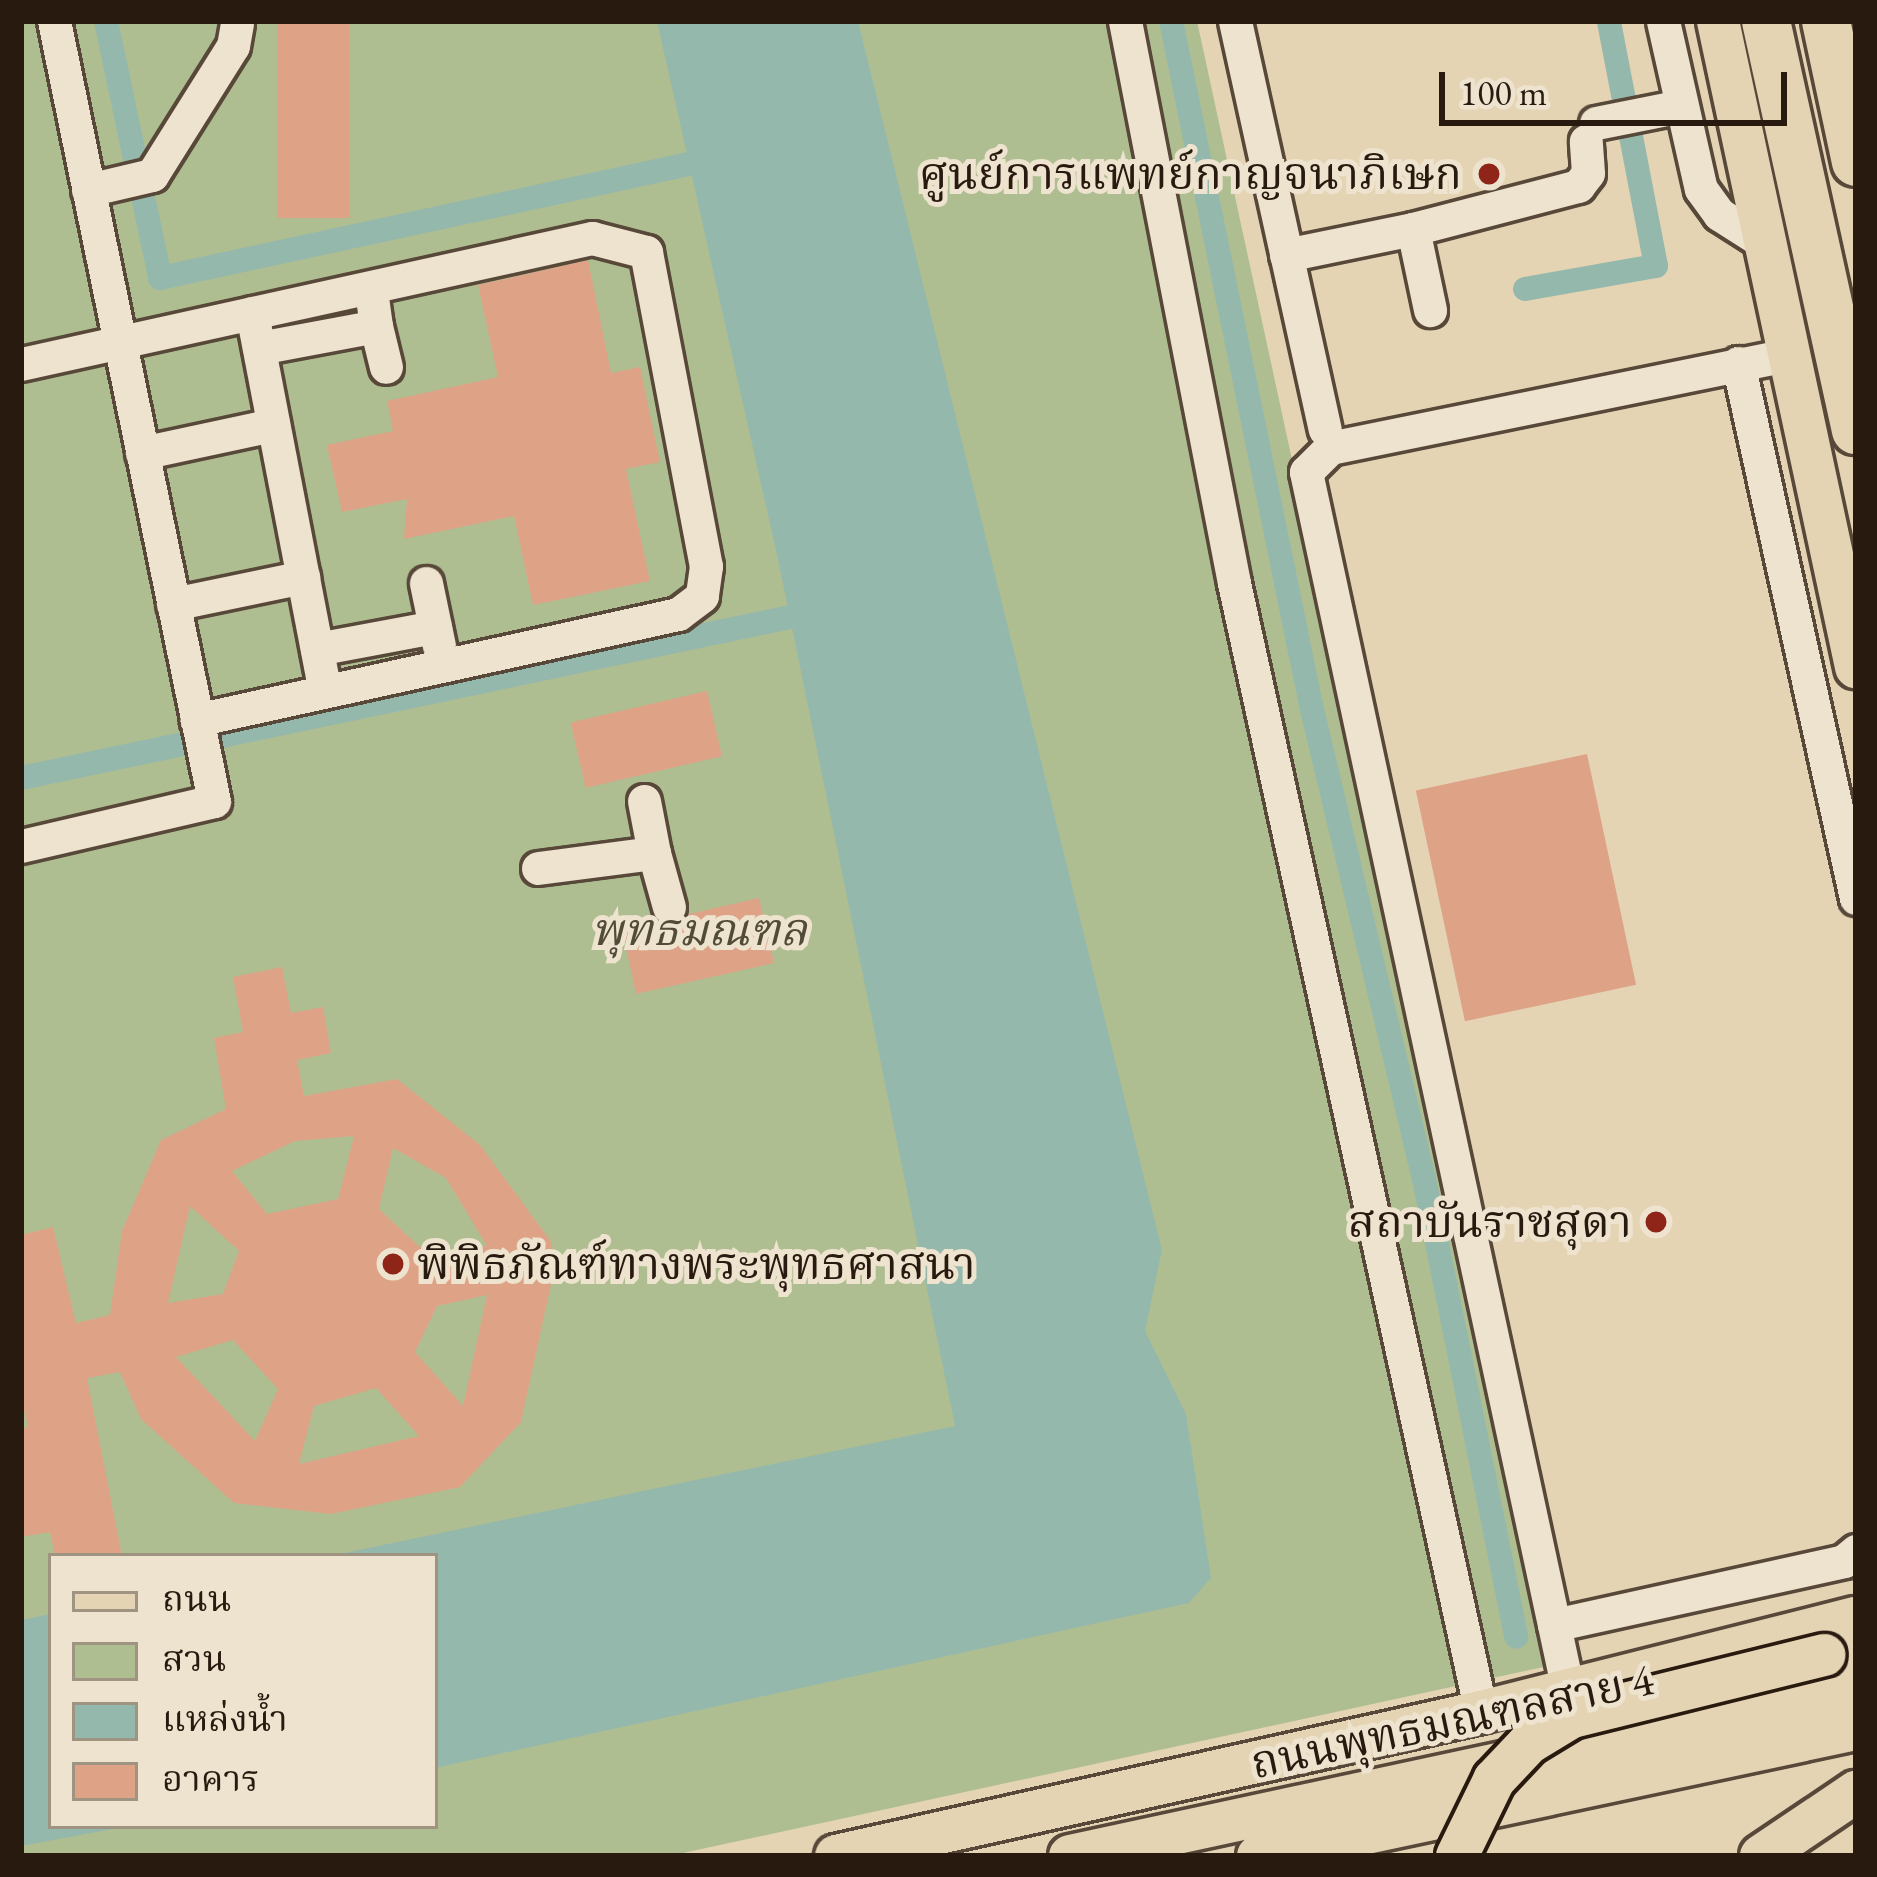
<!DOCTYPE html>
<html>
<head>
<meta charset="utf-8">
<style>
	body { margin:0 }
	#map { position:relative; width:1877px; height:1877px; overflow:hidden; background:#e4d4b4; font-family:"EB Garamond","Noto Serif Thai",serif }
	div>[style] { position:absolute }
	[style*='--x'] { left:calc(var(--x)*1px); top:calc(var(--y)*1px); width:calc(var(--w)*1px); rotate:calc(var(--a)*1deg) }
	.green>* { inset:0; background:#afbe91 }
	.water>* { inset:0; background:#95b8ac }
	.canal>* { height:24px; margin:-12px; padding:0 12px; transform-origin:12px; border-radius:12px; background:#95b8ac }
	.building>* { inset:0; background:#dea387; transform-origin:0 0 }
	.roads { filter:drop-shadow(3px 0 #584839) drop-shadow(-3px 0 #584839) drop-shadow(0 3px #584839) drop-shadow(0 -3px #584839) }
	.minor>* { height:33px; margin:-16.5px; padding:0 16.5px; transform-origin:16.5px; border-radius:16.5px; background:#ede3ce }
	.major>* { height:42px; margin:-21px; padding:0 21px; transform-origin:21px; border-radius:21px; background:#e4d4b4 }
	.highway>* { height:48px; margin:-24px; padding:0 24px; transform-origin:24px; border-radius:24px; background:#e4d4b4 }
	.bridges { filter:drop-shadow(3px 0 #291a10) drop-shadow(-3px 0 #291a10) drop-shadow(0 3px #291a10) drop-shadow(0 -3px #291a10) }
	.major-bridge>* { height:42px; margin:-21px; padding:0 21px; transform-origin:21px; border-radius:21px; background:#e4d4b4 }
	.dots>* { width:33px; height:33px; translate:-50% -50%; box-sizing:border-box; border:6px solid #ede3ce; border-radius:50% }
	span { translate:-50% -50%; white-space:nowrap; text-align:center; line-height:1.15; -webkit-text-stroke:10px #ede3ce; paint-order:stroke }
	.poi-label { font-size:45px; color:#291a10 }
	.right { translate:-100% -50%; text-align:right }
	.left { translate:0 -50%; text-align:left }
	.park-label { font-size:45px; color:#514b37; font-style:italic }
	.street-label { font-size:45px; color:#291a10 }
	.frame { position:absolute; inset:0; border:24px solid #291a10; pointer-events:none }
	.legend { position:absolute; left:48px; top:1553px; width:390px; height:276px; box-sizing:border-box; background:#ede3ce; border:3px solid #9f9382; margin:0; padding:15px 21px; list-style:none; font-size:36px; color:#291a10 }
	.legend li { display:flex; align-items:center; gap:24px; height:60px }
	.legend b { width:60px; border:3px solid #9f9382 }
	.scale { position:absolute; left:1439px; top:72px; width:348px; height:54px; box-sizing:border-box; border:6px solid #291a10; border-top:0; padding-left:15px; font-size:36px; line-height:42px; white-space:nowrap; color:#291a10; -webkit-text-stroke:9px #ede3ce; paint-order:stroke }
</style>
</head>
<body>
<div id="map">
	<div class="green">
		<div style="clip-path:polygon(evenodd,21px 21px,1197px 21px,1553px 1665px,669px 1856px,21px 1856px,21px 21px,51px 1556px,435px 1556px,435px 1826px,51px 1826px,51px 1556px)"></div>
	</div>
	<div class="water">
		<div style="clip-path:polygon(657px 21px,858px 21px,1162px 1250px,1145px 1331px,1186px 1414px,1211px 1578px,1189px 1603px,435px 1768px,435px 1556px,330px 1556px,955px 1426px,779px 564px)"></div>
		<div style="clip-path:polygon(51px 1614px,51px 1826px,129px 1826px,21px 1846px,21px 1620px)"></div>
	</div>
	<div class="canal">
		<div style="--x:106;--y:21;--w:263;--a:78.1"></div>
		<div style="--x:160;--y:278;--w:541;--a:-12.16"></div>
		<div style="--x:1171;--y:21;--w:698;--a:78.43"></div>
		<div style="--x:1311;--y:705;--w:487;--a:76.6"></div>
		<div style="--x:1424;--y:1179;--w:467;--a:78.6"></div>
		<div style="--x:1525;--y:289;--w:133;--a:-10"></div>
		<div style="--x:1656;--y:266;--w:249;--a:-100.9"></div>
		<div style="--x:21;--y:778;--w:786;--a:-11.82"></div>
	</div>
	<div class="building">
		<div style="left:277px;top:21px;width:73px;height:197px"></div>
		<div style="clip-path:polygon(588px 260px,611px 373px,640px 367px,660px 462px,626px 469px,650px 581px,533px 605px,514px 516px,404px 539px,407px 499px,342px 512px,327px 445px,393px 431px,387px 401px,498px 377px,478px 285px)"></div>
		<div style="left:707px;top:691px;width:67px;height:140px;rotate:77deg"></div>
		<div style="left:1587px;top:754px;width:236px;height:175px;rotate:78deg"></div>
		<div style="clip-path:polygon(759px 898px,774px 963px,636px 994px,622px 929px,654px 921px,673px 927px,689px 914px)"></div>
		<div style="clip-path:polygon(evenodd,282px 967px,291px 1013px,323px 1007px,331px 1053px,297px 1060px,304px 1096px,397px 1079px,480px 1145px,552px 1243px,553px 1275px,521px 1422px,460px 1487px,331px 1514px,234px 1503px,141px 1419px,120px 1372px,87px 1378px,122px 1556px,55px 1556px,50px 1532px,21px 1537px,21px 1429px,28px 1427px,21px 1396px,21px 1235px,53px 1227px,76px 1323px,110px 1315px,122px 1231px,161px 1140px,226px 1109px,214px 1038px,243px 1032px,233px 977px,282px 967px,354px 1136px,338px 1199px,267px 1214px,232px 1171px,295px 1141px,354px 1136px,282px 967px,393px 1148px,446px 1178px,487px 1246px,426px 1253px,379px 1209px,393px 1148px,282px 967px,190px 1206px,239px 1251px,223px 1294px,168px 1303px,190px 1206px,282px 967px,487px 1295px,463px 1406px,415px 1352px,437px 1306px,487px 1295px,282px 967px,233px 1340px,278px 1389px,255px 1441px,176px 1357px,233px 1340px,282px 967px,376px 1388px,419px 1436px,299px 1464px,314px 1406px,376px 1388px)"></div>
	</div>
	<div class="roads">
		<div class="minor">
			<div style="--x:1125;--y:21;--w:572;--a:79.02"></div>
			<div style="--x:1234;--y:583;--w:1156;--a:77.66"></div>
			<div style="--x:1235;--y:21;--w:418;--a:77.6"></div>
			<div style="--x:1663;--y:21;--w:172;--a:77.3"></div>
			<div style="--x:1701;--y:189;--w:31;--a:54"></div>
			<div style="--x:1719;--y:214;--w:56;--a:32.6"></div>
			<div style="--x:1596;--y:123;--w:87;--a:-11.3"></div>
			<div style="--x:88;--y:190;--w:66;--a:-13.2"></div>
			<div style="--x:152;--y:175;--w:152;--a:-57.9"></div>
			<div style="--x:233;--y:46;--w:23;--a:-80"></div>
			<div style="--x:1413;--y:229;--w:171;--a:-14.6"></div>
			<div style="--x:1578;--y:186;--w:16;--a:-52"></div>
			<div style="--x:1588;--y:173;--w:32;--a:-94"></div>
			<div style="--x:1286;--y:255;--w:130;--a:-11.6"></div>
			<div style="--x:1413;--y:229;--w:83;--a:78.1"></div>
			<div style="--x:252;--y:313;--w:381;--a:79.1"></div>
			<div style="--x:376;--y:326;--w:42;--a:76.3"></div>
			<div style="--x:259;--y:348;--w:119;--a:-10.6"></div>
			<div style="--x:376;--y:326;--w:37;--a:-98"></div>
			<div style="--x:1738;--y:363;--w:548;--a:77.56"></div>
			<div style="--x:21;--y:364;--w:585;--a:-12.44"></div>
			<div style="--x:592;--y:238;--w:56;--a:14.5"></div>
			<div style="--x:646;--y:252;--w:320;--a:79.2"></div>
			<div style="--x:706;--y:566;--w:30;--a:98"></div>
			<div style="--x:702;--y:596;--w:30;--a:143"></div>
			<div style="--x:678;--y:614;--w:493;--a:167.6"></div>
			<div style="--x:142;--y:453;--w:134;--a:-12.1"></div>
			<div style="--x:426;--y:583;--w:64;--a:78.3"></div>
			<div style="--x:173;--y:604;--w:133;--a:-11.7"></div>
			<div style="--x:317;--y:649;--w:120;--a:-10.6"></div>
			<div style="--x:644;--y:801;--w:53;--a:79.1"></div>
			<div style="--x:21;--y:846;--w:198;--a:-13.1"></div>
			<div style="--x:214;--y:801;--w:796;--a:-101.59"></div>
			<div style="--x:538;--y:868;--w:117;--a:-7.4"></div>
			<div style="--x:654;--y:853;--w:56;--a:74.5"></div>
			<div style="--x:1554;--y:1625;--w:297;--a:-12.4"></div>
			<div style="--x:1844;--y:1561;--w:16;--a:-40"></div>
			<div style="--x:1568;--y:1690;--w:1246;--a:-102.14"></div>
			<div style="--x:1306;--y:472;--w:34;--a:-45"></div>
			<div style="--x:1330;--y:448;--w:468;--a:-11.5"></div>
		</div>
		<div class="major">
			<div style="--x:1718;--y:21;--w:661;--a:77.94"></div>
			<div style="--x:1825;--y:1655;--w:32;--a:-13"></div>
			<div style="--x:836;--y:1856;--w:661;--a:-12.59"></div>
			<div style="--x:1481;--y:1712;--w:387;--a:-14.1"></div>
			<div style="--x:1070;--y:1856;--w:804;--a:-12.13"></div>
			<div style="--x:1258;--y:1856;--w:611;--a:-11.99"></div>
			<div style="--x:1761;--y:1856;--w:115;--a:-34"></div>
		</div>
		<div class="highway">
			<div style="--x:1766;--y:21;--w:419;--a:77.6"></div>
			<div style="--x:1826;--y:21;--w:144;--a:78"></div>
		</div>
	</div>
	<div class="bridges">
		<div class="major-bridge">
			<div style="--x:1457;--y:1856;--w:85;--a:-64"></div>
			<div style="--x:1494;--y:1780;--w:51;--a:-46.6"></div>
			<div style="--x:1529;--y:1743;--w:50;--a:-31.2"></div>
			<div style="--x:1572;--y:1717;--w:260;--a:-13.8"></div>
		</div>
	</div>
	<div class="dots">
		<div style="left:1489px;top:174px;background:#8f2418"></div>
		<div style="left:1656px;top:1222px;background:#8f2418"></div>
		<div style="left:393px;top:1264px;background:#8f2418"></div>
	</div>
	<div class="poi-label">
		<span class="right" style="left:1462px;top:174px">ศูนย์การแพทย์กาญจนาภิเษก</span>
		<span class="right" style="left:1632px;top:1222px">สถาบันราชสุดา</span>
		<span class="left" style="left:417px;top:1264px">พิพิธภัณฑ์ทางพระพุทธศาสนา</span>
	</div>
	<div class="park-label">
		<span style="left:699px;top:930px">พุทธมณฑล</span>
	</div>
	<div class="street-label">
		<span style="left:1452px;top:1721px;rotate:-12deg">ถนนพุทธมณฑลสาย 4</span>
	</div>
	<div class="frame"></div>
	<ul class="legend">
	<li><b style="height:15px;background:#e4d4b4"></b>ถนน</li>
	<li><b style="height:33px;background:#afbe91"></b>สวน</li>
	<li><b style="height:33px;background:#95b8ac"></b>แหล่งน้ำ</li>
	<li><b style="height:33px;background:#dea387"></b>อาคาร</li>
	</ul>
	<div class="scale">100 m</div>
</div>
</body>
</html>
